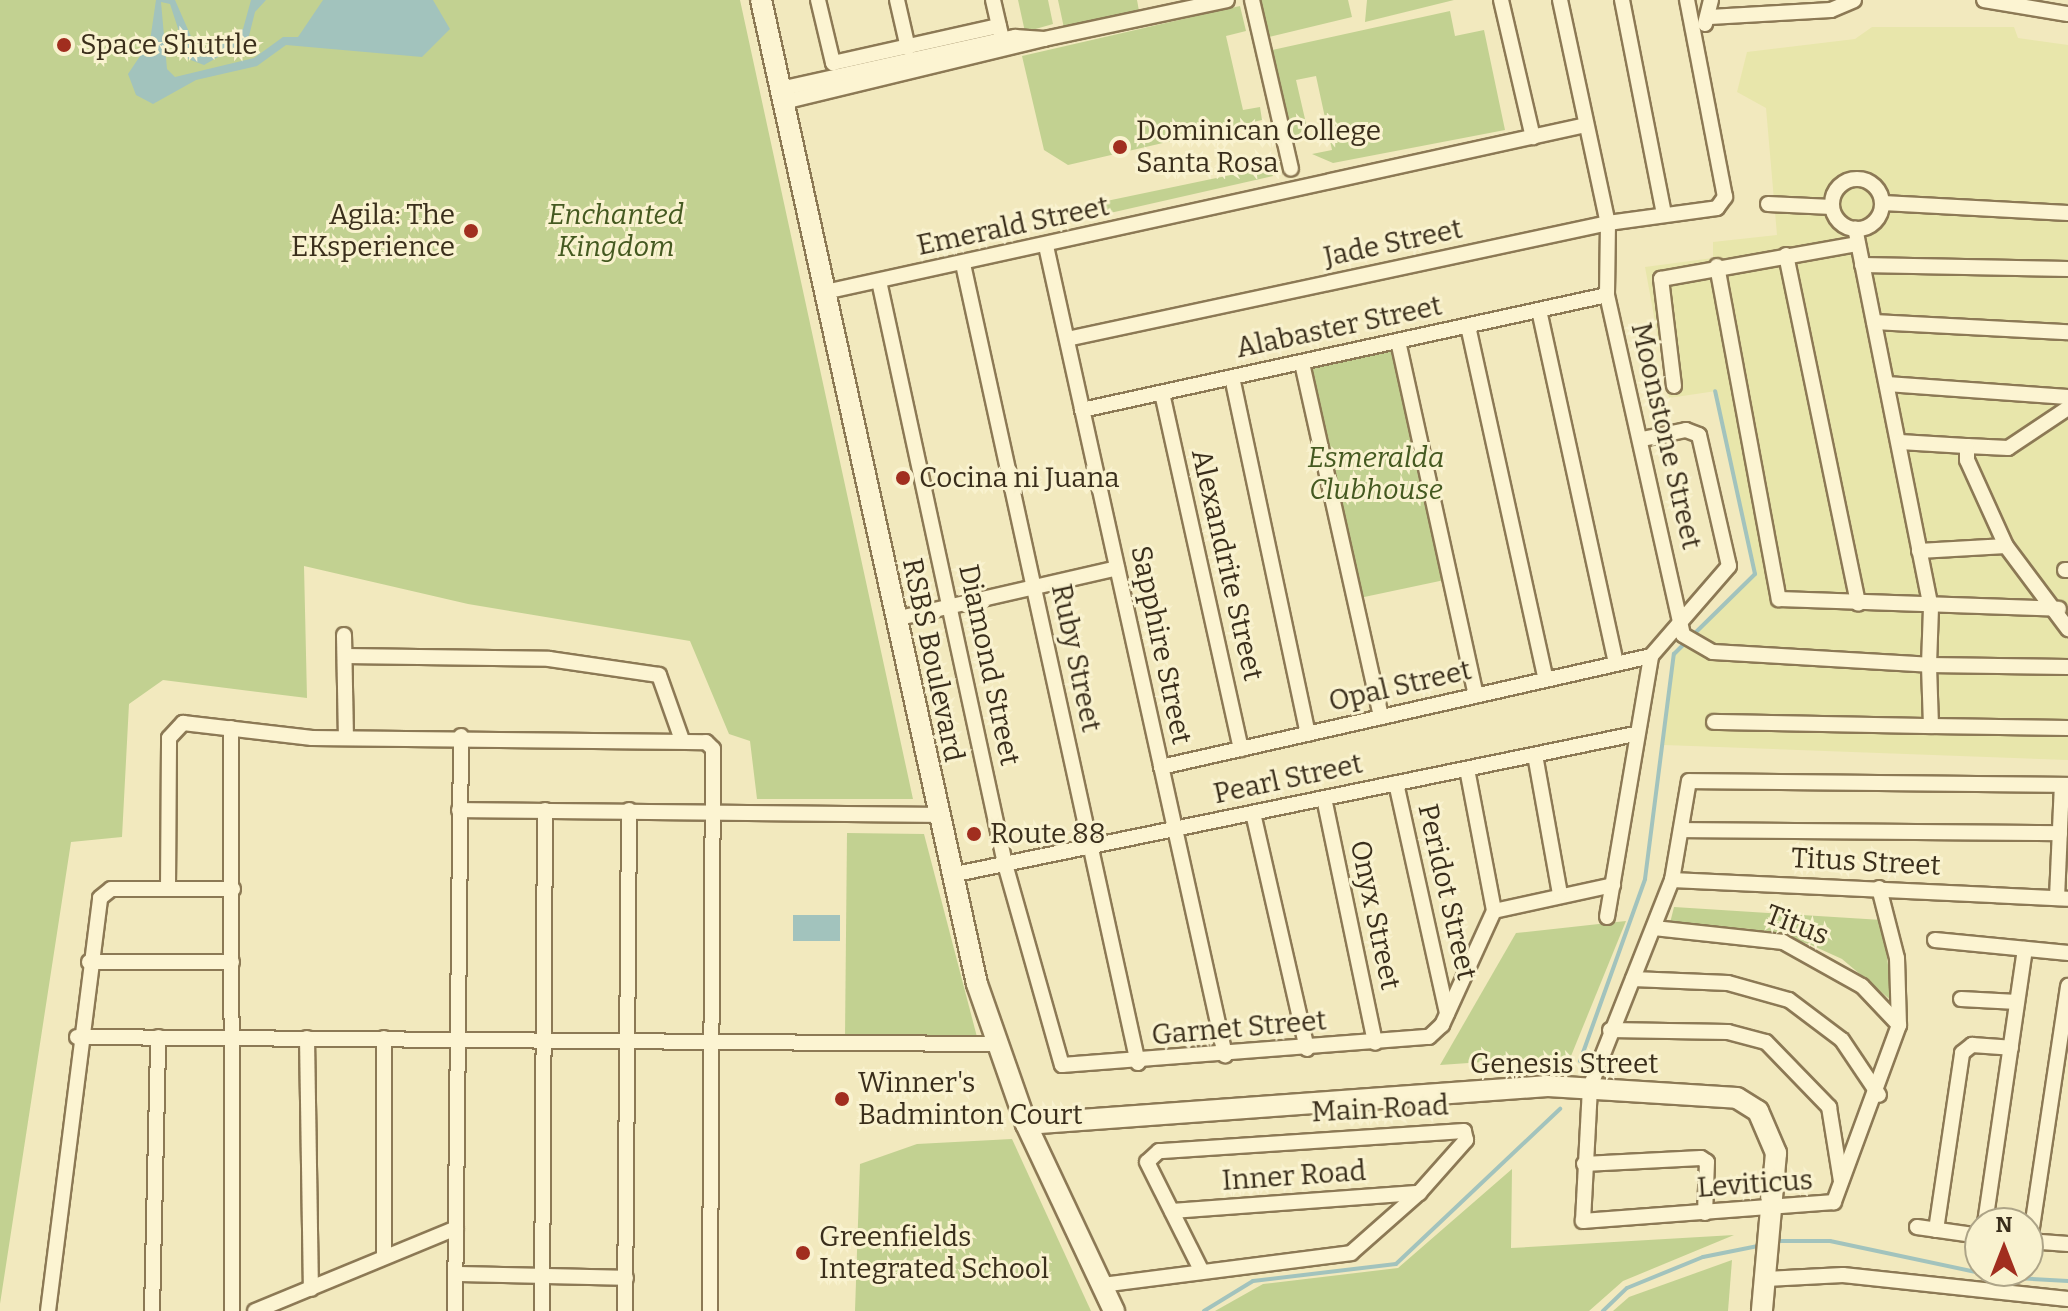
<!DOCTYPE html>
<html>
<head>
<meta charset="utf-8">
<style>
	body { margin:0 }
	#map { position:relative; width:2068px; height:1311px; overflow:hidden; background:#f2e9be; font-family:Bitter,serif }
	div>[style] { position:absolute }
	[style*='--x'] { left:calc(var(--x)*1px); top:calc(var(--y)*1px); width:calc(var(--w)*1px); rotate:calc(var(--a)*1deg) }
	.farmland>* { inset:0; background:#e8e6ab }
	.green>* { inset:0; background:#c2d191; transform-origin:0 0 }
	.water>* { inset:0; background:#a2c3bd; transform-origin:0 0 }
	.stream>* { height:4px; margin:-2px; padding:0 2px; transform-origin:2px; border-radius:2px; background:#a2c3bd }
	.roads { filter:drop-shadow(2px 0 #8c7955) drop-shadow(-2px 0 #8c7955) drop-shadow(0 2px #8c7955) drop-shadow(0 -2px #8c7955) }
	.street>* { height:14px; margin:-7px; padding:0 7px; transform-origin:7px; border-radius:7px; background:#fcf4d2 }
	.street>.ring { margin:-7px; padding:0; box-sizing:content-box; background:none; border:14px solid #fcf4d2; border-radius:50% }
	.secondary>* { height:20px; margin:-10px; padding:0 10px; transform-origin:10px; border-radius:10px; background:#fcf4d2 }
	.dots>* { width:22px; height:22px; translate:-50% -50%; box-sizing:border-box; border:4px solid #f9f2cf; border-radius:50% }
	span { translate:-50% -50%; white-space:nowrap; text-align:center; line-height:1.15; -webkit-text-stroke:6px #f9f2cf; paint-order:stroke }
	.poi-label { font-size:28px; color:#3a2e1b }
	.left { translate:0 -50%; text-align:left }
	.right { translate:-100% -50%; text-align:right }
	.park-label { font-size:28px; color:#445920; font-style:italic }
	.street-label { font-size:28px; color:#3a2e1b }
	.north { position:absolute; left:1964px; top:1207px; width:80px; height:80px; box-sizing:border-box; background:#f9f2cf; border:2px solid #ada487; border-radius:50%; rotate:0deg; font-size:22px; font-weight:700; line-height:32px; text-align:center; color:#3a2e1b }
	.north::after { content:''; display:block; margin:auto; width:28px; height:36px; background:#a12e1f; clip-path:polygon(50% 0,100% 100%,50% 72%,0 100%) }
</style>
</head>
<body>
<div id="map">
	<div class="farmland">
		<div style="clip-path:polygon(1872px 27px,2014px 27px,2018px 38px,2068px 45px,2068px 760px,1664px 745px,1674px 654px,1755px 573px,1716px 391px,1669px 398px,1645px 267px,1713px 258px,1713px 242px,1777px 235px,1766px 108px,1737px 92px,1747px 52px,1855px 39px)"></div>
	</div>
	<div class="green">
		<div style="clip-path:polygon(0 0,740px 0,913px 799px,757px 799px,750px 741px,729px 734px,690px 641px,468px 604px,304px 566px,307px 698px,163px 680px,129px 704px,122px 837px,71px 842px,0 1304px)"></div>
		<div style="clip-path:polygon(1018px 0,1048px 0,1053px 24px,1025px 32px)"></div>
		<div style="clip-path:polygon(1058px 0,1137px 0,1139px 11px,1064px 28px)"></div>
		<div style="clip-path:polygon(1252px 0,1348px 0,1352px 17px,1261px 39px)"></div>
		<div style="clip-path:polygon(1367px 0,1454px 0,1365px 22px)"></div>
		<div style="clip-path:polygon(1240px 6px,1246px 31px,1226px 36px,1243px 110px,1260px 107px,1262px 120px,1068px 165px,1044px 150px,1022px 56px)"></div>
		<div style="clip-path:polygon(1450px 11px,1455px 36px,1484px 30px,1505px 130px,1333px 163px,1312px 154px,1332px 150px,1316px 76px,1296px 80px,1308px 132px,1282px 138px,1263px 52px)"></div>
		<div style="clip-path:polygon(1269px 167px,1273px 176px,1088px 218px,1073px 208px)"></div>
		<div style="left:1396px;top:346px;width:239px;height:93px;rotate:78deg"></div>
		<div style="clip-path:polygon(847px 833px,924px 834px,977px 1037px,845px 1037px)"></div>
		<div style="clip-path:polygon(1674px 907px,1882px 920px,1893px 1002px,1842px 959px,1809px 944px,1751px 929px,1670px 923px)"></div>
		<div style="clip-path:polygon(1626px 921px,1571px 1056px,1440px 1065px,1516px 933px)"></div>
		<div style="clip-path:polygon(1012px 1139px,1091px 1311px,855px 1311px,860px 1164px,917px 1144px)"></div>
		<div style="clip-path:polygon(1512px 1169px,1511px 1248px,1734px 1235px,1623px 1281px,1589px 1311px,1215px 1311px,1263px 1284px,1398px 1268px)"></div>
		<div style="clip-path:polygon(1732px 1260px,1728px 1311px,1613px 1311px,1629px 1297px)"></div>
	</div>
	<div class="water">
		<div style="clip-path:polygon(156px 0,175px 0,200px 57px,219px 38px,243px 29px,251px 0,266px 0,255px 12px,248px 40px,204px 65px,188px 59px,170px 4px,161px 2px,167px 69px,175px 77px,254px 58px,283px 37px,298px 37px,323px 0,433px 0,450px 29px,422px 57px,286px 45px,257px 66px,196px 80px,153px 104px,136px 95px,128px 74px,150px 41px)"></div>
		<div style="left:793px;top:915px;width:47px;height:26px"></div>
	</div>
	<div class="stream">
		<div style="--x:1693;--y:635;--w:87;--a:-44.5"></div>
		<div style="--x:1755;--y:574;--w:187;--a:-102.3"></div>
		<div style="--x:1580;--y:1061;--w:193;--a:-70.3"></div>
		<div style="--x:1645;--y:879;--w:227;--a:-82.7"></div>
		<div style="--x:1674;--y:654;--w:17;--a:-45"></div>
		<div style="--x:1778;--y:1241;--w:52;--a:0"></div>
		<div style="--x:1830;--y:1241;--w:174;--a:12"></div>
		<div style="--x:2000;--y:1277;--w:68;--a:3.4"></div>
		<div style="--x:1204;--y:1311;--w:57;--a:-31.5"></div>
		<div style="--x:1253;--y:1281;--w:144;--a:-6.8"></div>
		<div style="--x:1396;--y:1264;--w:226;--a:-43.4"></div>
		<div style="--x:1603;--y:1311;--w:33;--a:-44"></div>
		<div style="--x:1627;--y:1288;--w:82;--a:-22.2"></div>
		<div style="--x:1703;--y:1257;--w:56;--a:-11.3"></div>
	</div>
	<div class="roads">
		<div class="street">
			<div style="--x:818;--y:0;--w:65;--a:76.6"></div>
			<div style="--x:833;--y:63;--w:170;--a:-12.6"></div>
			<div style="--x:897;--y:0;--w:49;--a:77.1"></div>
			<div style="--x:993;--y:0;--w:36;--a:77"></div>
			<div style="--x:1252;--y:0;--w:173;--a:77"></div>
			<div style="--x:1501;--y:0;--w:141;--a:76.9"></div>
			<div style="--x:1560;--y:0;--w:228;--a:77.9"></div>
			<div style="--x:1608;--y:223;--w:72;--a:90.8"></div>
			<div style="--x:1607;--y:295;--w:348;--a:77.4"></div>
			<div style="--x:1683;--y:635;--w:34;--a:30"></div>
			<div style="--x:1713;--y:652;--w:216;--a:3.4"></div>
			<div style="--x:1929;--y:665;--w:57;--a:-88"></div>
			<div style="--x:1931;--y:608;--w:387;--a:-101.3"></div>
			<div style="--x:1622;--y:0;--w:218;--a:78.9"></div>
			<div style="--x:1984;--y:0;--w:85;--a:9.5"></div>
			<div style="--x:1710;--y:17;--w:121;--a:-3.3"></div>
			<div style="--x:1831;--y:10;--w:25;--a:-23"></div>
			<div style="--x:1705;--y:24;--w:25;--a:-76"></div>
			<div style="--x:1044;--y:39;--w:187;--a:-12"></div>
			<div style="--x:780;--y:89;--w:241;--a:-12.5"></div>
			<div style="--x:1015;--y:37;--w:29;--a:4"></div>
			<div style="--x:1044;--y:39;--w:268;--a:166.4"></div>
			<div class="ring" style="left:1832px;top:179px;width:36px;height:36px"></div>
			<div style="--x:1883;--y:203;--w:185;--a:3.1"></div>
			<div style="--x:1768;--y:204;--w:64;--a:2.7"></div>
			<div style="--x:1046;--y:246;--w:829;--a:77.52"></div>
			<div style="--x:1786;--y:255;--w:356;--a:78.3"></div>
			<div style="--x:963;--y:264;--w:818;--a:77.65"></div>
			<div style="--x:1862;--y:265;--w:206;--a:1.1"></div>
			<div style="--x:1717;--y:266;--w:339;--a:79.5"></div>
			<div style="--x:1779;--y:599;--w:280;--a:2"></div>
			<div style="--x:879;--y:281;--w:596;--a:77.8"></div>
			<div style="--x:1005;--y:864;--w:209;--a:74.2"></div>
			<div style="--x:1062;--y:1065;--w:368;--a:-4.4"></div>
			<div style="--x:1429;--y:1037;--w:18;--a:-43"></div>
			<div style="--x:1442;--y:1025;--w:125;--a:-65.5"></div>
			<div style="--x:1494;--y:911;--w:122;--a:-12.3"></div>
			<div style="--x:825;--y:292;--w:779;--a:-12.38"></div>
			<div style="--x:1539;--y:310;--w:362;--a:77.7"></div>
			<div style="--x:1874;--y:322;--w:194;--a:3"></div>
			<div style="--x:1468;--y:326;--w:362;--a:77.6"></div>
			<div style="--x:1067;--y:339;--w:553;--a:-12.1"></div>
			<div style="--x:1608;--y:223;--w:110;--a:-7.8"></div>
			<div style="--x:1717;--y:208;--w:14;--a:-54"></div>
			<div style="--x:1725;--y:197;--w:201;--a:-100.9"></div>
			<div style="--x:1398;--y:341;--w:363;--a:77.6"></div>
			<div style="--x:1302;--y:363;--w:363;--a:77.4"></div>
			<div style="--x:1232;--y:377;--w:365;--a:78"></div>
			<div style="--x:1887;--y:384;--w:181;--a:4.1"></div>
			<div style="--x:1674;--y:386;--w:108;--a:-96.9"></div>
			<div style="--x:1661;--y:279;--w:200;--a:-10.1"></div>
			<div style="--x:1162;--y:393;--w:365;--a:77.5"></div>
			<div style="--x:2068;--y:408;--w:72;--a:146.3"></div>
			<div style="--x:2008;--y:448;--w:41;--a:-177.2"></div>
			<div style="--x:1967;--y:446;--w:14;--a:90"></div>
			<div style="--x:1967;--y:460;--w:94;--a:65.6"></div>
			<div style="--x:2006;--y:546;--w:104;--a:53.2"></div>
			<div style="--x:1082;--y:410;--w:537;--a:-12.36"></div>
			<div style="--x:1899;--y:442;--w:68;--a:3.4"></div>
			<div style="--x:1919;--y:551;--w:87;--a:-3.3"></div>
			<div style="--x:2065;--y:570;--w:3;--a:0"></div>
			<div style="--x:895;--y:619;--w:228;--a:-12.9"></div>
			<div style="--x:344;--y:635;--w:102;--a:88.9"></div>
			<div style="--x:345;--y:656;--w:204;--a:0.8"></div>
			<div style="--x:549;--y:659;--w:111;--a:8.3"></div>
			<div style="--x:659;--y:675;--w:66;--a:70.5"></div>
			<div style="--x:1714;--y:722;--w:217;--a:1.1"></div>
			<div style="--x:1931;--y:726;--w:61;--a:-91.9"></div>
			<div style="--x:1929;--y:665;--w:139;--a:0.8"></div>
			<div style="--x:1931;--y:726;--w:137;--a:0.8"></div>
			<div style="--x:231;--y:728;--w:583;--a:89.9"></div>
			<div style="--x:1535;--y:755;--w:141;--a:79.8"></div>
			<div style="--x:1161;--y:767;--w:502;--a:-12.76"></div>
			<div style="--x:1467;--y:769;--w:145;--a:79.2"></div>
			<div style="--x:1396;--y:783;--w:236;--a:77.5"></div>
			<div style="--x:1324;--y:798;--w:250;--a:78.2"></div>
			<div style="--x:459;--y:810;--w:479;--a:0.6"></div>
			<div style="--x:1253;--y:813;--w:242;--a:77.1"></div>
			<div style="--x:1681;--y:830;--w:379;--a:0.5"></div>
			<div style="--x:951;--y:875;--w:698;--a:-11.65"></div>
			<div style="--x:1672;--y:880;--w:396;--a:2.7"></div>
			<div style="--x:168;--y:888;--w:150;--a:-89.6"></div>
			<div style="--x:169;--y:738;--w:21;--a:-47"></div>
			<div style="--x:183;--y:723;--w:130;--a:6.6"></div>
			<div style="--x:312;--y:738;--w:394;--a:0.6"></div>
			<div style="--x:706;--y:742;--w:10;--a:45"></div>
			<div style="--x:713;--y:749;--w:562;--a:90.31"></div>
			<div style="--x:1879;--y:888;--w:72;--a:75.6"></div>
			<div style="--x:1897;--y:958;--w:67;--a:88.3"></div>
			<div style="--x:1899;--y:1025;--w:189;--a:110.2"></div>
			<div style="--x:1834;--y:1202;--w:252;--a:175.7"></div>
			<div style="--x:1583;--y:1221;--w:134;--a:-87"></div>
			<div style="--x:1590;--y:1087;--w:223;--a:-68.4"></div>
			<div style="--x:1672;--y:880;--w:100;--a:-80.3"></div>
			<div style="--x:1689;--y:781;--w:379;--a:0.6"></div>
			<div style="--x:2057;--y:898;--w:113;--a:-87.5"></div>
			<div style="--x:1607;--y:917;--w:265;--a:-80.4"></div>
			<div style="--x:1651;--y:656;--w:119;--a:-49.1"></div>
			<div style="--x:1729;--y:566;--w:134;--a:-102.9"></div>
			<div style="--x:1699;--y:435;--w:14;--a:-159"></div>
			<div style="--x:1686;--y:430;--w:45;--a:168.4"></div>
			<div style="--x:1654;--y:928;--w:130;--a:6.2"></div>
			<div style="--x:1783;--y:942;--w:90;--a:29.1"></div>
			<div style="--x:1862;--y:986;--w:54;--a:46.5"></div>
			<div style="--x:1935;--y:940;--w:134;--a:5.6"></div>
			<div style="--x:89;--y:962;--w:143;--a:0"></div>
			<div style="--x:1633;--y:979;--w:95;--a:2.4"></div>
			<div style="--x:1728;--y:983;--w:63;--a:15.6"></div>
			<div style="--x:1789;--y:1000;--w:66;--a:37"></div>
			<div style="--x:1842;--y:1040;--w:66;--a:56.1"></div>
			<div style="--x:1961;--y:999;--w:56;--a:3.1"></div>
			<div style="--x:1610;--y:1030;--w:118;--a:1"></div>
			<div style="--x:1728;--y:1032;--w:39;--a:15"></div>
			<div style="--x:1766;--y:1042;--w:91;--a:45.9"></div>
			<div style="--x:1829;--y:1107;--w:75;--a:80.8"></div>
			<div style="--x:77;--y:1037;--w:916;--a:0.44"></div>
			<div style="--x:307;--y:1038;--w:251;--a:89.1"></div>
			<div style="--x:384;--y:1038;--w:218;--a:90"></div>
			<div style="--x:1584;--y:1164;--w:117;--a:-2.9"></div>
			<div style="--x:1701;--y:1158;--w:7;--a:34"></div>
			<div style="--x:1707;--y:1162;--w:51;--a:92.2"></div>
			<div style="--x:1172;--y:1211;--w:248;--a:-4.2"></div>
			<div style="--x:1985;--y:1223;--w:277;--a:-81.7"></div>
			<div style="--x:1917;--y:1227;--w:64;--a:8.1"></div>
			<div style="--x:1936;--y:1230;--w:179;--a:-81.6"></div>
			<div style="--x:1962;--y:1053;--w:13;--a:-39"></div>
			<div style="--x:1972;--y:1045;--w:39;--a:4"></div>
			<div style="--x:2028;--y:1241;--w:40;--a:4.3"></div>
			<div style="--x:2030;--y:1241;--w:258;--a:-81.5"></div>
			<div style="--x:456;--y:1274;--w:170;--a:1.3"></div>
			<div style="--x:1766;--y:1279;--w:77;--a:-3"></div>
			<div style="--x:1843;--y:1275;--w:226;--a:6.1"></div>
			<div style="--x:1102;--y:1285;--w:251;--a:-7.3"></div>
			<div style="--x:1351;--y:1253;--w:91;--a:-41.4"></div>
			<div style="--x:1419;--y:1193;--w:71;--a:-48.4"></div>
			<div style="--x:1466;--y:1140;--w:9;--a:-103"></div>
			<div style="--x:1464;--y:1131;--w:306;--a:176.2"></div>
			<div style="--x:1159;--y:1151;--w:16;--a:137"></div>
			<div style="--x:1147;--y:1162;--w:119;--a:63.4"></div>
			<div style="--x:48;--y:1311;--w:416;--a:-82.8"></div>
			<div style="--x:100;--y:898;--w:14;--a:-39"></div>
			<div style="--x:111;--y:889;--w:122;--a:0"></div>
			<div style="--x:152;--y:1311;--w:274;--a:-88.7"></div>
			<div style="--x:255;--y:1311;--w:217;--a:-22.4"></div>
			<div style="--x:455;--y:1311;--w:575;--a:-89.4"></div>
			<div style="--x:542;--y:1311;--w:501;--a:-89.66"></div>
			<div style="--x:625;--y:1311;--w:501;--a:-89.54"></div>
		</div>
		<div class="secondary">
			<div style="--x:761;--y:0;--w:1007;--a:77.62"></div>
			<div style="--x:977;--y:984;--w:148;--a:70.7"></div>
			<div style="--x:1026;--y:1124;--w:207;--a:64.8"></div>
			<div style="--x:1026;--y:1124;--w:523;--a:-4.16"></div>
			<div style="--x:1548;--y:1086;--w:189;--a:3.6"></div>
			<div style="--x:1737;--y:1098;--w:25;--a:32"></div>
			<div style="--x:1758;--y:1111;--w:46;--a:66.8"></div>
			<div style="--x:1776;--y:1153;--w:159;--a:95.1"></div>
		</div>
	</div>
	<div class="dots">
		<div style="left:64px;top:45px;background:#a12e1f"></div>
		<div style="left:1120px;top:147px;background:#a12e1f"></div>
		<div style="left:471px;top:231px;background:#a12e1f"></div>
		<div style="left:903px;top:478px;background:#a12e1f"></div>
		<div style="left:974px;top:834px;background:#a12e1f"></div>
		<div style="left:842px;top:1099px;background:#a12e1f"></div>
		<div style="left:803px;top:1253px;background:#a12e1f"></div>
	</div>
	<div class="poi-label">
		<span class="left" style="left:80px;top:45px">Space Shuttle</span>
		<span class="left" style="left:1136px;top:147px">Dominican College<br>Santa Rosa</span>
		<span class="right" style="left:455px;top:231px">Agila: The<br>EKsperience</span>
		<span class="left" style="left:919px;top:478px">Cocina ni Juana</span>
		<span class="left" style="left:990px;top:834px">Route 88</span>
		<span class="left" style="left:858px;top:1099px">Winner's<br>Badminton Court</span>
		<span class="left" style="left:819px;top:1253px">Greenfields<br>Integrated School</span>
	</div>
	<div class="park-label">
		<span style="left:616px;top:231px">Enchanted<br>Kingdom</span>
		<span style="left:1376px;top:474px">Esmeralda<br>Clubhouse</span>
	</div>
	<div class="street-label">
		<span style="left:1013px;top:226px;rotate:-12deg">Emerald Street</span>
		<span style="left:1393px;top:243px;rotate:-12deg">Jade Street</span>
		<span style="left:1339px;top:327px;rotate:-12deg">Alabaster Street</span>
		<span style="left:1666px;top:436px;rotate:77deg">Moonstone Street</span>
		<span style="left:1227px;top:565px;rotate:77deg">Alexandrite Street</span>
		<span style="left:1161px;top:645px;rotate:78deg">Sapphire Street</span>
		<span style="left:1076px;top:658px;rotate:78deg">Ruby Street</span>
		<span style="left:933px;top:660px;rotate:78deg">RSBS Boulevard</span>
		<span style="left:989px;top:665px;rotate:78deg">Diamond Street</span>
		<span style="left:1400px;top:686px;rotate:-13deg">Opal Street</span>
		<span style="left:1288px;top:779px;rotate:-12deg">Pearl Street</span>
		<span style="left:1866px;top:862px;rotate:3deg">Titus Street</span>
		<span style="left:1447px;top:892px;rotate:77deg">Peridot Street</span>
		<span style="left:1375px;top:915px;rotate:78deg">Onyx Street</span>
		<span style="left:1797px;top:925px;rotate:21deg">Titus</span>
		<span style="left:1239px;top:1028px;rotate:-5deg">Garnet Street</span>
		<span style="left:1564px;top:1064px">Genesis Street</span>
		<span style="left:1380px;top:1109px;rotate:-3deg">Main Road</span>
		<span style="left:1294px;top:1176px;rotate:-4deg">Inner Road</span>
		<span style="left:1755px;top:1184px;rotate:-4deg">Leviticus</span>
	</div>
	<div class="north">N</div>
</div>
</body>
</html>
